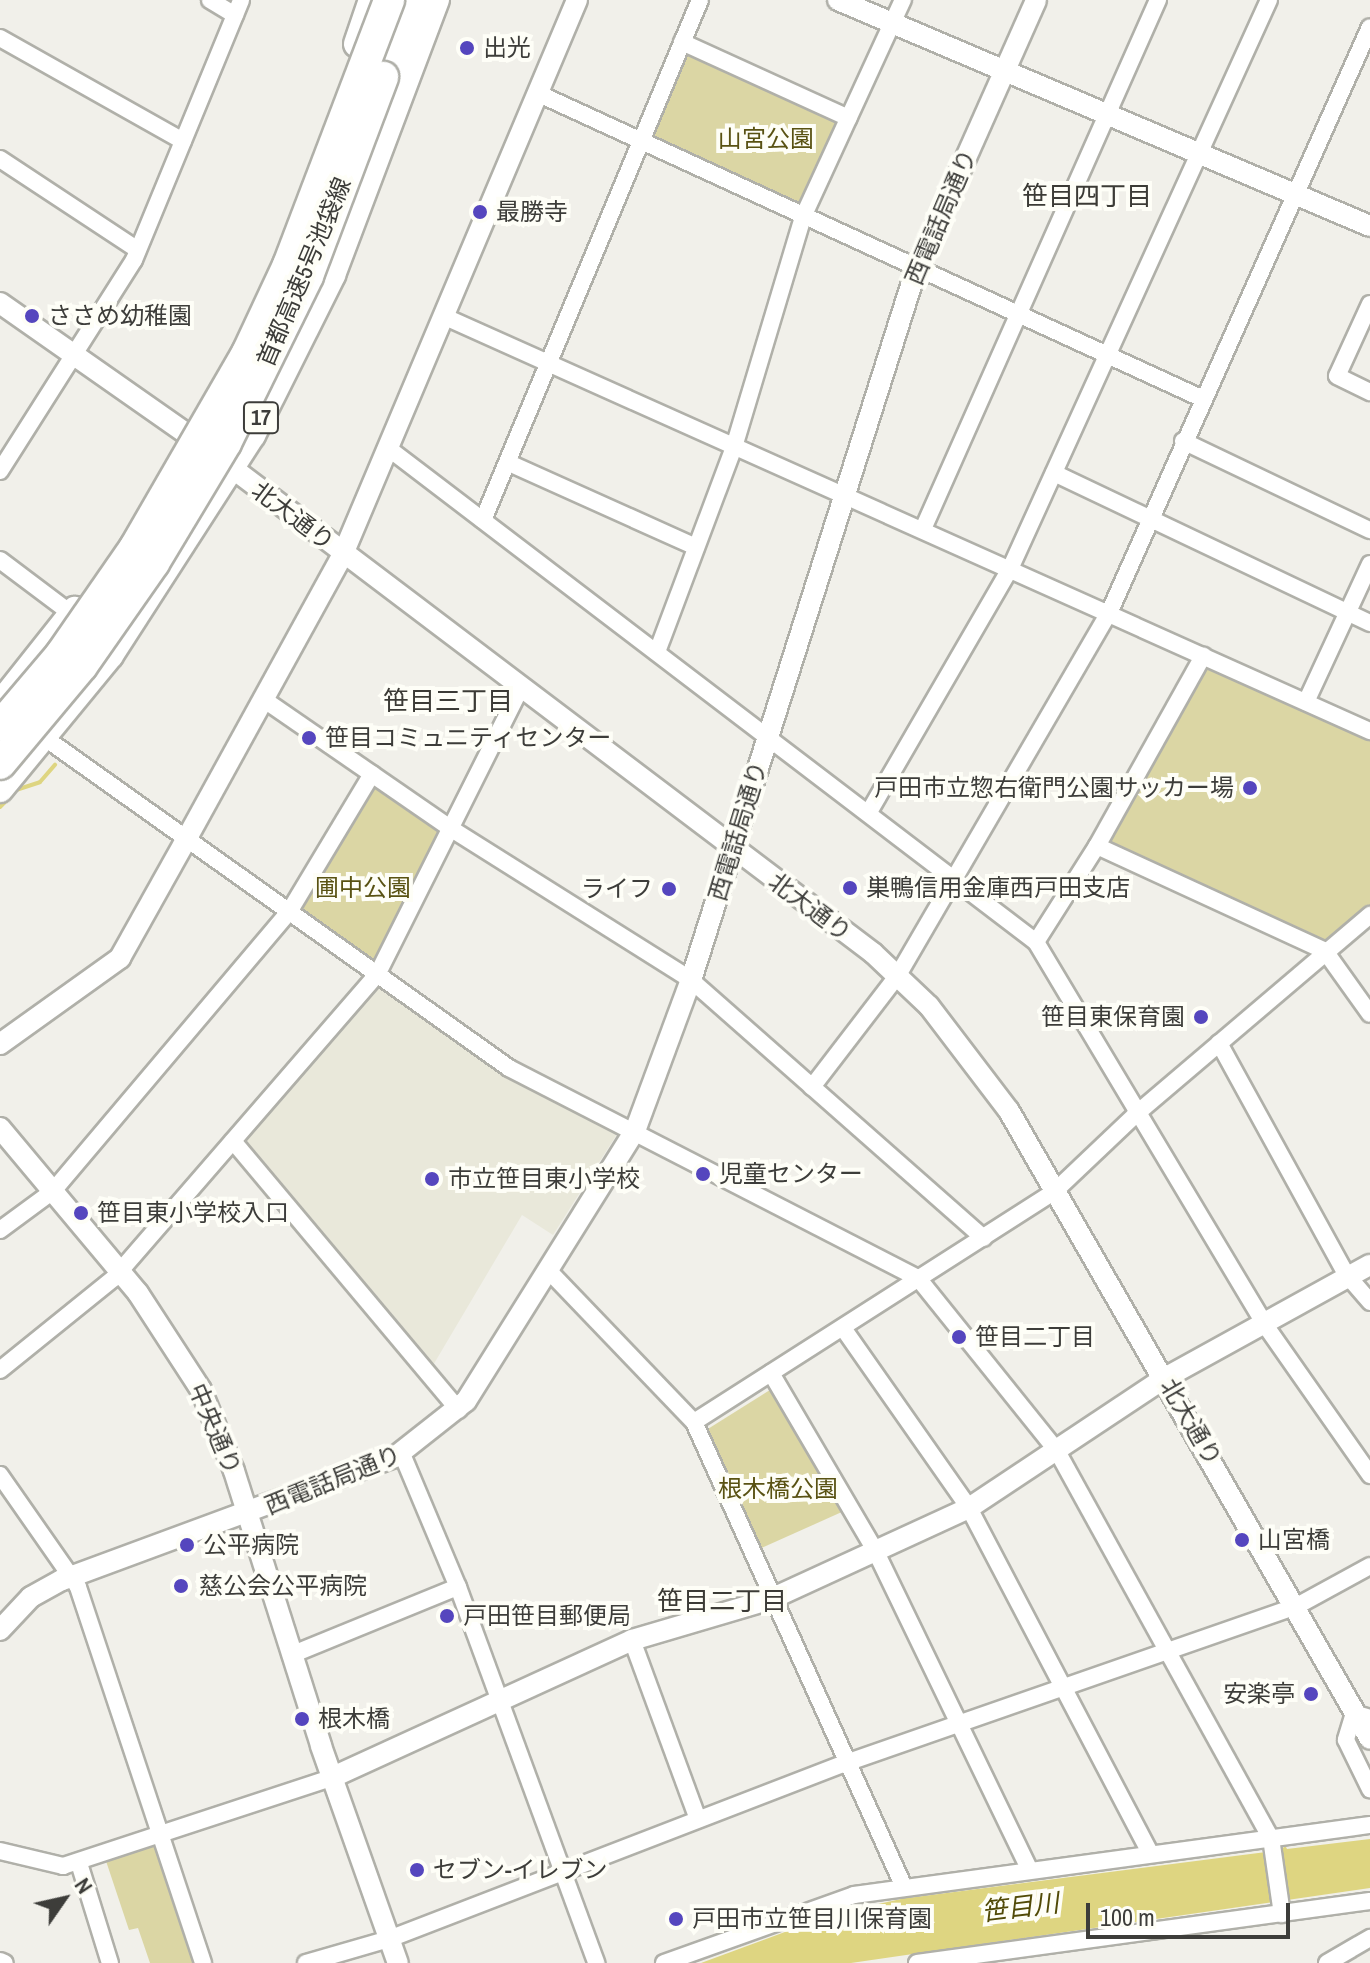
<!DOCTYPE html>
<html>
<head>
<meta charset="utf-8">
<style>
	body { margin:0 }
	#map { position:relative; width:1370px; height:1963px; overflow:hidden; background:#f1f0ea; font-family:"Archivo Narrow","Noto Sans JP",sans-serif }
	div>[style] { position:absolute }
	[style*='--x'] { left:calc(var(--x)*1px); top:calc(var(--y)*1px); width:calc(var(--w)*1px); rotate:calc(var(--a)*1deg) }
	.built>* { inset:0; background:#e9e8da }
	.green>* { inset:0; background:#dbd6a4 }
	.water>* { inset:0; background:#ded581 }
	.stream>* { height:4px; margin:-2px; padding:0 2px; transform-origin:2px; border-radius:2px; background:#ded581 }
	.roads { filter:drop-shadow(2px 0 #b0b0a9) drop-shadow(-2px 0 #b0b0a9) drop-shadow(0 2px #b0b0a9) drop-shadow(0 -2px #b0b0a9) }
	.minor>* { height:16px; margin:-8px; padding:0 8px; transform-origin:8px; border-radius:8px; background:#fff }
	.tertiary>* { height:20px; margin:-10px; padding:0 10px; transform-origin:10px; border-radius:10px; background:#fff }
	.trunk>* { height:26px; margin:-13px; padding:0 13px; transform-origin:13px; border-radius:13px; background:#fff }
	.motorway>* { height:30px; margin:-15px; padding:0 15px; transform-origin:15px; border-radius:15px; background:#fff }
	.bridges { filter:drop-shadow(2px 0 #b0b0a9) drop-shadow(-2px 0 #b0b0a9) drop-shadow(0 2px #b0b0a9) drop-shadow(0 -2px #b0b0a9) }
	.motorway-bridge>* { height:30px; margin:-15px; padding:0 15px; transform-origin:15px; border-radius:15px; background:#fff }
	.dots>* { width:22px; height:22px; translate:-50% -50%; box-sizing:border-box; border:4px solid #fefef7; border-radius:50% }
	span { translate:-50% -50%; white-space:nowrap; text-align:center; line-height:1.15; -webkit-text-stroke:8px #fefef7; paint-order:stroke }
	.shield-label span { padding:2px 6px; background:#fefef7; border:2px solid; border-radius:6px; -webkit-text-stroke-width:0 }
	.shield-label { font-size:22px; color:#3d3d3a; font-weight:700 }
	.poi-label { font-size:24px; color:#3d3d3a }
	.left { translate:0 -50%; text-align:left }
	.right { translate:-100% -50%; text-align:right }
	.park-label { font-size:24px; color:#595213 }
	.street-label { font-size:24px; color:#3d3d3a }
	.neighbourhood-label { font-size:26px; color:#3c3b36 }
	.water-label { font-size:26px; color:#514a07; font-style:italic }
	.north { position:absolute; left:24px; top:1859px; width:80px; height:80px; -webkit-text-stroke:6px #fefef7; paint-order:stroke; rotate:56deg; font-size:22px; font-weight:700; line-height:32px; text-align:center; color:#3d3d3a }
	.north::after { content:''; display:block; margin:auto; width:28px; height:36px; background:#3d3d3a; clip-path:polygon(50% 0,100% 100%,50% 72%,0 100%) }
	.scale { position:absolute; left:1086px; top:1903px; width:204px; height:36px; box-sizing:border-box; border:4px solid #3d3d3a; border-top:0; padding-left:10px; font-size:24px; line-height:28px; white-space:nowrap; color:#3d3d3a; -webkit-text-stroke:6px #fefef7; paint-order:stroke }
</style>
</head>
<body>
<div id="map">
	<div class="built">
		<div style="clip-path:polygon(379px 985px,619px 1131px,553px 1235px,522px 1215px,432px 1367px,245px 1143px,246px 1134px)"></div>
	</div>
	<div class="green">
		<div style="clip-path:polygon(690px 53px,840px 122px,802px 204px,796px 207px,650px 135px,683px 56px)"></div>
		<div style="clip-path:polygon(1203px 656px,1370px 731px,1370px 914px,1325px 951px,1097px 846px)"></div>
		<div style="clip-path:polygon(376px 786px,439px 828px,442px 836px,373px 961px,298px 913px,368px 788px)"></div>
		<div style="clip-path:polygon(773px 1388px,844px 1511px,755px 1551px,703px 1432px)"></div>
		<div style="clip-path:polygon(157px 1841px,197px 1963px,150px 1963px,138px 1928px,129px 1930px,105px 1858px)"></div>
	</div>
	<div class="water">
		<div style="clip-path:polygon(1370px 1839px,1370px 1888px,851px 1963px,701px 1963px,836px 1913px,836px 1908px,842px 1912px,901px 1899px,903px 1894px,908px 1898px,1102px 1873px,1282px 1850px,1285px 1845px,1287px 1849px)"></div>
	</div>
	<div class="stream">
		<div style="--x:16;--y:790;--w:25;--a:-18"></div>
		<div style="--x:40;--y:782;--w:23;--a:-49"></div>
		<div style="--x:0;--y:807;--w:14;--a:-45"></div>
	</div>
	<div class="roads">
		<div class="minor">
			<div style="--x:210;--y:0;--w:29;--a:31"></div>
			<div style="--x:0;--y:38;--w:210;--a:29.4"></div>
			<div style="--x:682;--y:42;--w:183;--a:24.5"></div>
			<div style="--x:537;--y:93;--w:731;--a:24.67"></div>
			<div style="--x:0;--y:159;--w:165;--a:33.4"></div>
			<div style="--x:1370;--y:304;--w:79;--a:114.6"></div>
			<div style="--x:1337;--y:376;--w:37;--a:26"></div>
			<div style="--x:443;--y:316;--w:1016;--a:24.12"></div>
			<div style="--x:1183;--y:441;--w:207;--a:25.5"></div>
			<div style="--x:388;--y:448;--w:815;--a:37.32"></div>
			<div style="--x:1036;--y:942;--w:443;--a:59.1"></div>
			<div style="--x:1263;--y:1322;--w:187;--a:55"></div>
			<div style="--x:509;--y:463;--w:205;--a:24.2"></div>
			<div style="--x:0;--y:471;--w:250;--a:-57.6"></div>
			<div style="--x:134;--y:260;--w:281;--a:-67.6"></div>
			<div style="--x:1054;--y:473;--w:350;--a:25.4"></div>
			<div style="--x:483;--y:520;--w:563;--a:-67.35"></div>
			<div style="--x:923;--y:529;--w:579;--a:-66.05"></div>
			<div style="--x:0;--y:560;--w:90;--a:36.9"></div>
			<div style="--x:657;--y:652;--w:219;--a:-69.4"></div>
			<div style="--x:734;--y:447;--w:240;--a:-73.3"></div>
			<div style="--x:803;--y:217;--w:239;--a:-65.3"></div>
			<div style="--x:263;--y:699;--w:227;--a:34.6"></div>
			<div style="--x:450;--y:828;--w:285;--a:32.2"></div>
			<div style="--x:691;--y:980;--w:390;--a:41.4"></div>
			<div style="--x:1306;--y:702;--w:152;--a:-65.1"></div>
			<div style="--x:45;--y:738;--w:569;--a:35.42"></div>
			<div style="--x:509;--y:1068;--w:460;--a:27.2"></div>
			<div style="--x:918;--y:1278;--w:222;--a:51.2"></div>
			<div style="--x:1057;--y:1451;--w:442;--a:61.1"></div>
			<div style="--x:1271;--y:1838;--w:77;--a:81.8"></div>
			<div style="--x:869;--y:812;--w:281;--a:-59.9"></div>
			<div style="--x:1010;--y:569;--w:625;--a:-65.53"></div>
			<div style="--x:1097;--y:846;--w:251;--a:24.7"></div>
			<div style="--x:1325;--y:951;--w:77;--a:54.5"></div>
			<div style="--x:1036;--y:942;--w:114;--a:-57.6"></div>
			<div style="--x:1097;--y:846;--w:218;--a:-60.8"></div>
			<div style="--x:1219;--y:1043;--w:264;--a:61.2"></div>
			<div style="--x:1346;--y:1274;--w:37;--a:49"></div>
			<div style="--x:812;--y:1087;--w:141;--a:-52.5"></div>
			<div style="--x:898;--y:975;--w:419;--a:-59.8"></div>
			<div style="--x:1109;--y:613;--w:641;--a:-65.99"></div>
			<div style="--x:233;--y:1141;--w:351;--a:50"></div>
			<div style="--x:0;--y:1230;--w:66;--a:-36.3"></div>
			<div style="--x:53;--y:1191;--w:365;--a:-49.8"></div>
			<div style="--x:289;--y:912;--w:161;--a:-59"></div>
			<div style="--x:548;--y:1270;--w:211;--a:46.2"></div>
			<div style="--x:694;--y:1422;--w:510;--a:65.7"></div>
			<div style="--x:843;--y:1328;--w:220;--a:55"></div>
			<div style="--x:969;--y:1508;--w:390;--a:62.3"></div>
			<div style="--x:0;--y:1370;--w:146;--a:-38.9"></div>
			<div style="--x:114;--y:1278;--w:403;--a:-49.1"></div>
			<div style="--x:378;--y:973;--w:319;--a:-63.4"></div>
			<div style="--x:771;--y:1373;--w:205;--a:59.6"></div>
			<div style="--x:875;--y:1550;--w:356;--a:64.2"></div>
			<div style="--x:694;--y:1422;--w:429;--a:-32.6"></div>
			<div style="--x:1055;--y:1191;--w:110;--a:-43.5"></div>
			<div style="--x:1135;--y:1115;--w:309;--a:-40.4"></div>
			<div style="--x:402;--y:1454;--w:144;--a:67.2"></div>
			<div style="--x:458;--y:1587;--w:401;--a:69.8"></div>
			<div style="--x:0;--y:1475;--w:136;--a:55.1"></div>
			<div style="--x:78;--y:1587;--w:396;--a:71.6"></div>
			<div style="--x:632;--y:1640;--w:191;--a:69.8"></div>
			<div style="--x:291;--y:1655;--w:180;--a:-22.2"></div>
			<div style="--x:1370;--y:1718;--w:17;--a:-163"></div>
			<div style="--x:1354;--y:1713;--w:28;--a:107"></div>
			<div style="--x:1346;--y:1740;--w:55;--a:63.9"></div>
			<div style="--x:0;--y:1851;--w:65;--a:13.4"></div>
			<div style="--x:63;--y:1866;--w:284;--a:-18.2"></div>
			<div style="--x:79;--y:1863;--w:105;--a:72.8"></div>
			<div style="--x:0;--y:1961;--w:5;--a:22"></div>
			<div style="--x:306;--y:1963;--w:86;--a:-16.1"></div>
			<div style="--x:389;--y:1939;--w:487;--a:-21.1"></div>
			<div style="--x:843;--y:1764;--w:481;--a:-19.2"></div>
			<div style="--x:1297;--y:1606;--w:83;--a:-28.7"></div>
			<div style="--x:664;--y:1963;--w:202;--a:-19.7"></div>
			<div style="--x:854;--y:1895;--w:521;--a:-7.73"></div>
			<div style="--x:917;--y:1963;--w:457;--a:-7.8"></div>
			<div style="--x:1327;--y:1963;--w:50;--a:-30.2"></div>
		</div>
		<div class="tertiary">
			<div style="--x:838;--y:0;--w:578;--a:23.02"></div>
			<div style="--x:0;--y:303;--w:227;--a:35"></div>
			<div style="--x:186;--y:433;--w:862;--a:37.12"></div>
			<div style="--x:873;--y:953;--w:77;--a:43.4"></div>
			<div style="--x:929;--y:1006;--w:132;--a:52.7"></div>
			<div style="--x:1009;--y:1111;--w:724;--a:60.11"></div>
			<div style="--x:0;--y:1044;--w:148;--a:-35.6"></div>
			<div style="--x:120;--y:958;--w:137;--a:-60.8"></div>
			<div style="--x:187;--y:838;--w:324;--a:-61.2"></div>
			<div style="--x:343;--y:554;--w:601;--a:-67.1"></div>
			<div style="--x:0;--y:1128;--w:215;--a:50.1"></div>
			<div style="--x:138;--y:1293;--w:116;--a:57"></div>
			<div style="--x:201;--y:1390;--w:87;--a:67.8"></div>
			<div style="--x:234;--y:1471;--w:288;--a:72.4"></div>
			<div style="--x:321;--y:1746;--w:230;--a:70.5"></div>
			<div style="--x:0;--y:1630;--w:45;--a:-46.8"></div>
			<div style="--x:31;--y:1597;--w:35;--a:-29"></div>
			<div style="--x:62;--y:1580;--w:355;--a:-20.3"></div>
			<div style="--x:395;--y:1457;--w:90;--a:-38.3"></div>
			<div style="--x:466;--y:1401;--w:319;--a:-58"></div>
			<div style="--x:635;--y:1131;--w:161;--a:-69.7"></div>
			<div style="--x:691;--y:980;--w:745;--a:-72.42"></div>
			<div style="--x:916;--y:270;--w:295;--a:-66"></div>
			<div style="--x:333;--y:1777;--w:329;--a:-24.6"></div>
			<div style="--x:632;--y:1640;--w:145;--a:-16.4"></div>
			<div style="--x:771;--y:1599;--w:218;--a:-24.7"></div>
			<div style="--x:969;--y:1508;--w:235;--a:-33.6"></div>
			<div style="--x:1165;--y:1378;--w:234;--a:-28.9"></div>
		</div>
		<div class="trunk">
			<div style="--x:357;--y:44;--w:46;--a:-71.2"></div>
			<div style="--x:10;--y:692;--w:105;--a:-51.6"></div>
			<div style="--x:0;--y:789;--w:173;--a:-50.6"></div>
			<div style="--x:110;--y:655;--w:262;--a:-57.2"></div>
			<div style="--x:252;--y:435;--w:179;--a:-63.4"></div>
			<div style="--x:332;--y:275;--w:294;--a:-69.3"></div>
		</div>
		<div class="motorway">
			<div style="--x:383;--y:77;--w:85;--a:-64.3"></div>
		</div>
	</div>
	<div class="bridges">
		<div class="motorway-bridge">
			<div style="--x:0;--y:726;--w:94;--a:-49.7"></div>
			<div style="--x:61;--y:654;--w:130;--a:-55.3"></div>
			<div style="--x:135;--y:547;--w:224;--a:-60"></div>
			<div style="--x:247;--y:353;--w:97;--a:-65"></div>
			<div style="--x:288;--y:265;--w:284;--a:-69.1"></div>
			<div style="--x:0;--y:764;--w:128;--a:-50.1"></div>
			<div style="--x:82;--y:666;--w:126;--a:-55"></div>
			<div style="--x:154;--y:563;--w:140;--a:-59"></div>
			<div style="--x:226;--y:443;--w:186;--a:-63.8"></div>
			<div style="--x:308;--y:276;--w:213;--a:-69.3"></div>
		</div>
	</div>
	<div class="dots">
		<div style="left:467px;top:48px;background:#5546be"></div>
		<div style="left:480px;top:212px;background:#5546be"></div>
		<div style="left:32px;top:316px;background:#5546be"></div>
		<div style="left:309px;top:738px;background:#5546be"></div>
		<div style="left:1250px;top:788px;background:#5546be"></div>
		<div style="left:850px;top:888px;background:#5546be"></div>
		<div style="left:669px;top:889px;background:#5546be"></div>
		<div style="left:1201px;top:1017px;background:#5546be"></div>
		<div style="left:703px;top:1174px;background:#5546be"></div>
		<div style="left:432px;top:1179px;background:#5546be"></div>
		<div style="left:81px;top:1213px;background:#5546be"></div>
		<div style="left:959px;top:1337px;background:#5546be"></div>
		<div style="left:1242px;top:1540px;background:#5546be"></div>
		<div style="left:187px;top:1545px;background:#5546be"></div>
		<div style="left:181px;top:1586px;background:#5546be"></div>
		<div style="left:447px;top:1616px;background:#5546be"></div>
		<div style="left:1311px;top:1694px;background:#5546be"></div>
		<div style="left:302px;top:1719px;background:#5546be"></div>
		<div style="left:417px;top:1870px;background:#5546be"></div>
		<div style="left:676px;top:1919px;background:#5546be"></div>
	</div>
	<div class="shield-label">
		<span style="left:261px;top:418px">17</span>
	</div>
	<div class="poi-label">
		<span class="left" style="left:483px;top:48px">出光</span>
		<span class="left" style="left:496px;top:212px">最勝寺</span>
		<span class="left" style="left:48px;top:316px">ささめ幼稚園</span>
		<span class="left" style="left:325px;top:738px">笹目コミュニティセンター</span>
		<span class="right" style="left:1234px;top:788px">戸田市立惣右衛門公園サッカー場</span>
		<span class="left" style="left:866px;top:888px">巣鴨信用金庫西戸田支店</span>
		<span class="right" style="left:653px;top:889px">ライフ</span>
		<span class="right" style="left:1185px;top:1017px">笹目東保育園</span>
		<span class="left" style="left:719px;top:1174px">児童センター</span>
		<span class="left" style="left:448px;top:1179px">市立笹目東小学校</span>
		<span class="left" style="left:97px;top:1213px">笹目東小学校入口</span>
		<span class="left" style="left:975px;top:1337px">笹目二丁目</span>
		<span class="left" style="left:1258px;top:1540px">山宮橋</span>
		<span class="left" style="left:203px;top:1545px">公平病院</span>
		<span class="left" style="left:199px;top:1586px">慈公会公平病院</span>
		<span class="left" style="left:463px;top:1616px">戸田笹目郵便局</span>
		<span class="right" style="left:1295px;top:1694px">安楽亭</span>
		<span class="left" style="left:318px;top:1719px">根木橋</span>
		<span class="left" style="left:433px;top:1870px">セブン-イレブン</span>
		<span class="left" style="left:692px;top:1919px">戸田市立笹目川保育園</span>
	</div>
	<div class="park-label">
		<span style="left:766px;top:139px">山宮公園</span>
		<span style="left:363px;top:888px">圃中公園</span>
		<span style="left:778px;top:1489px">根木橋公園</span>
	</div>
	<div class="street-label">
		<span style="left:941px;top:217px;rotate:-67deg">西電話局通り</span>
		<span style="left:304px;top:272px;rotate:-67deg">首都高速5号池袋線</span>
		<span style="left:293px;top:516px;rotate:37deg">北大通り</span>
		<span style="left:738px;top:831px;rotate:-73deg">西電話局通り</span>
		<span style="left:810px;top:907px;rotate:37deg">北大通り</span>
		<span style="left:1191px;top:1422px;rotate:60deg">北大通り</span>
		<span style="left:215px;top:1429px;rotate:67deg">中央通り</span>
		<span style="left:333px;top:1480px;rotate:-22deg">西電話局通り</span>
	</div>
	<div class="neighbourhood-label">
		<span style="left:1087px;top:196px">笹目四丁目</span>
		<span style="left:448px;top:701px">笹目三丁目</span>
		<span style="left:722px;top:1601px">笹目二丁目</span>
	</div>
	<div class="water-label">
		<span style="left:1020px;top:1907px;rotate:-7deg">笹目川</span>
	</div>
	<div class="north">N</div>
	<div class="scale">100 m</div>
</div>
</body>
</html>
